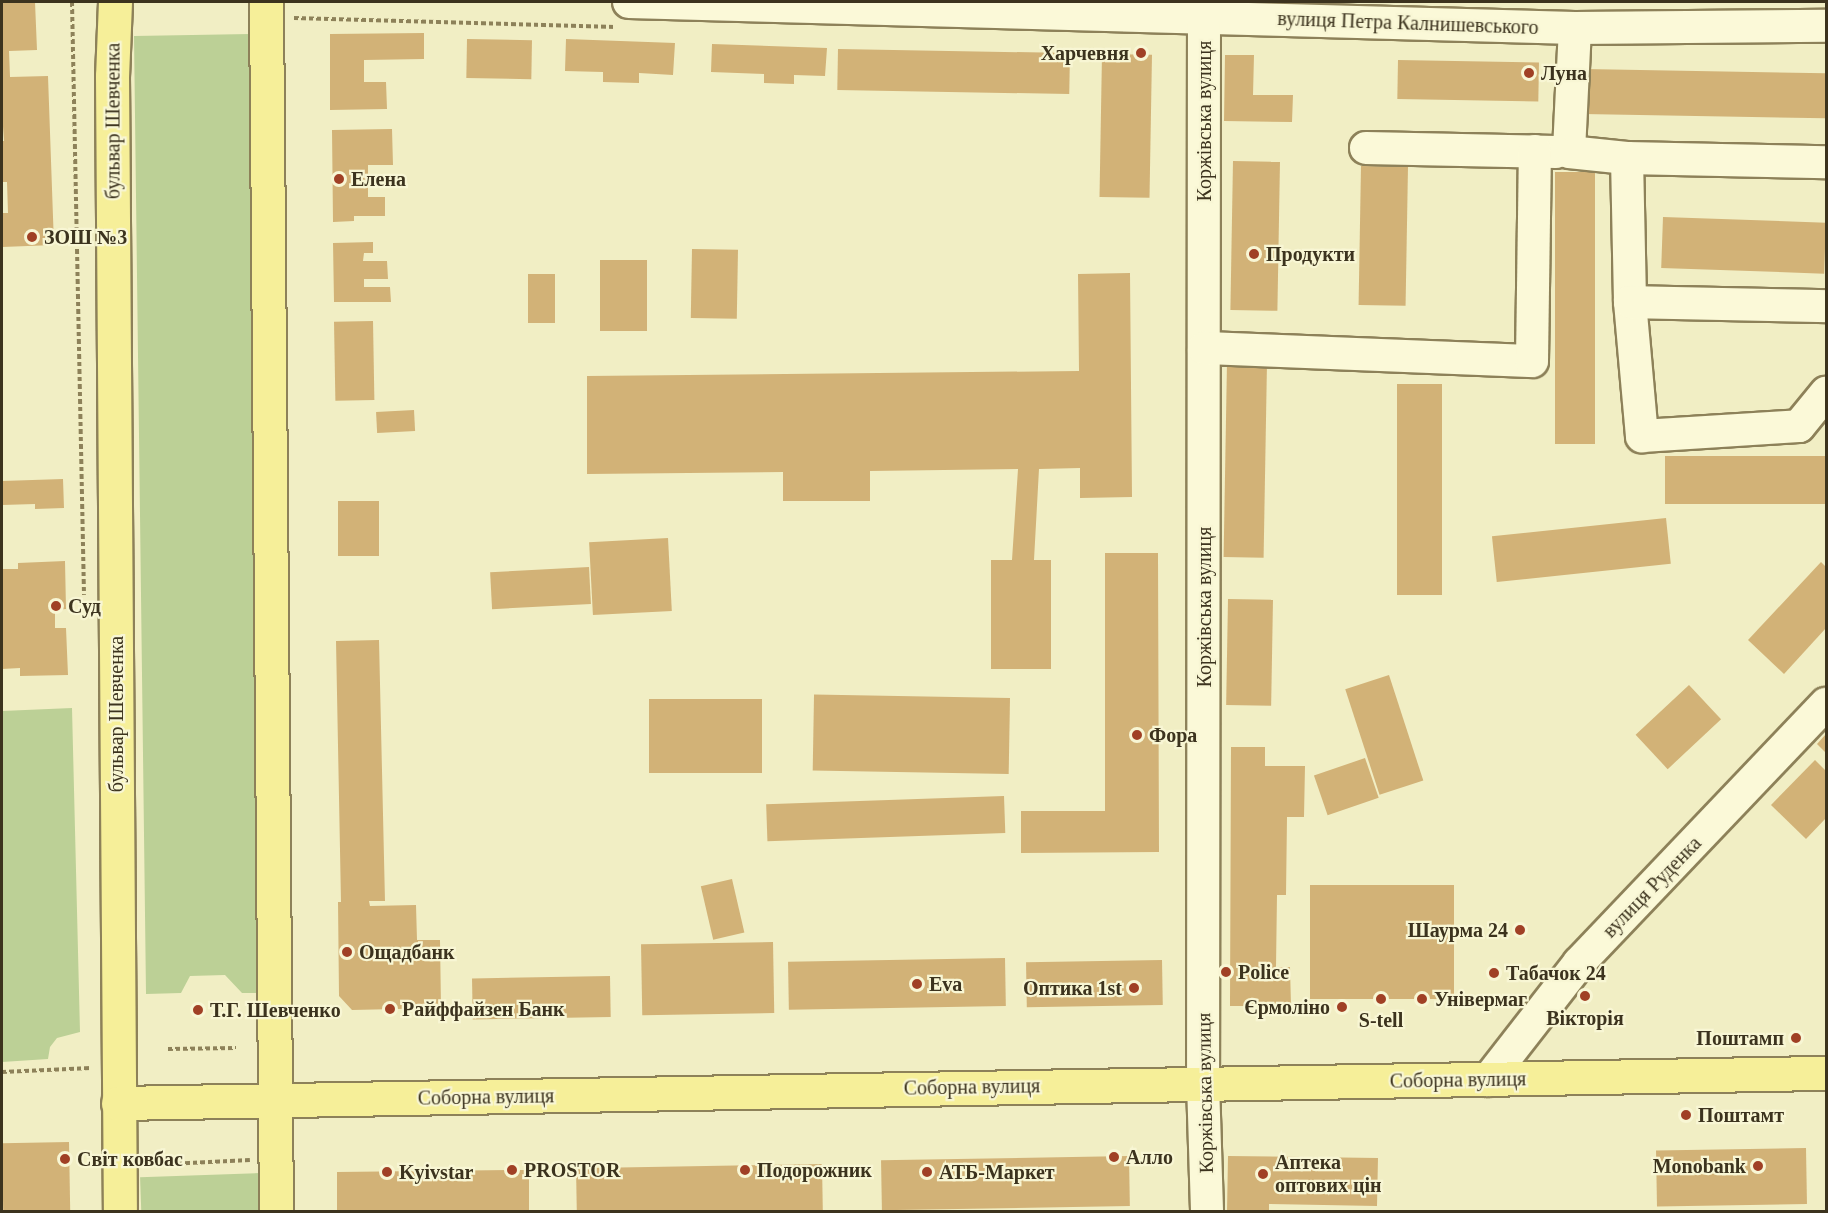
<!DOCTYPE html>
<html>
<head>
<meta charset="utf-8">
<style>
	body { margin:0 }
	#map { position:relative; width:1828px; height:1213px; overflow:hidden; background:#f1eec4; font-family:"Times New Roman",serif }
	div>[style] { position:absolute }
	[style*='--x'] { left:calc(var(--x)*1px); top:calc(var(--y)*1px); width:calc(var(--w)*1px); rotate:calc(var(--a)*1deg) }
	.green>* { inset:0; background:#bcd096; transform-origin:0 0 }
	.building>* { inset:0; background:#d2b277; transform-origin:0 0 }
	.path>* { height:4px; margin-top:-2px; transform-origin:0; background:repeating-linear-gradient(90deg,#8d8159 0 4.5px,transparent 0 7.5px) }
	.roads { filter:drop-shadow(2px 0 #8d8159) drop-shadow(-2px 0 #8d8159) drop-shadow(0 2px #8d8159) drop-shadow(0 -2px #8d8159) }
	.minor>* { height:32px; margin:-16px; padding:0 16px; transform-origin:16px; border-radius:16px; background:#fbf9d8 }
	.major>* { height:33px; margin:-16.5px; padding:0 16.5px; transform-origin:16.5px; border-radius:16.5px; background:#f6ef99 }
	.dots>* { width:16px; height:16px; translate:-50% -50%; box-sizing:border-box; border:3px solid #f8f6d4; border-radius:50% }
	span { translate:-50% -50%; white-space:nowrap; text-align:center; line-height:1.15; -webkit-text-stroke:4.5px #f8f6d4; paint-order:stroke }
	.street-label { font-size:20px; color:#3c331e }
	.poi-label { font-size:20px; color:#3c331e; font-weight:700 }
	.right { translate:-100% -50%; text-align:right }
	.left { translate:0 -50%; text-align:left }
	.frame { position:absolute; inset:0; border:3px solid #3c331e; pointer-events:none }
</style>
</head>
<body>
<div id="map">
	<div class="green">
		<div style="clip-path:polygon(250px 34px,262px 993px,242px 993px,225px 975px,190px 976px,181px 993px,146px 994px,134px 36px)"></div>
		<div style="clip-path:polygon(72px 708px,80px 1032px,57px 1038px,50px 1047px,48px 1059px,2px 1062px,2px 711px)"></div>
		<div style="left:260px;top:1173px;width:38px;height:120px;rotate:88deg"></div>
	</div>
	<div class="building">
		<div style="clip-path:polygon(2px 2px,35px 2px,37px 50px,9px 51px,10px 77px,48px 76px,54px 245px,2px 247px,2px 213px,8px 213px,7px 182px,2px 182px,2px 141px,4px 141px,2px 112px)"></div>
		<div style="clip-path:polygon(424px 33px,424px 59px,364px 60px,364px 82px,386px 82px,387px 109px,330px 110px,330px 34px)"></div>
		<div style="left:467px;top:39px;width:65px;height:39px;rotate:1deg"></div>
		<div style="clip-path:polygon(566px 39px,675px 43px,673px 75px,639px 73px,639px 83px,603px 82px,603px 72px,565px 71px)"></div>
		<div style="clip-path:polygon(712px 44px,827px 48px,825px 76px,794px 75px,794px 84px,764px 83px,764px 74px,711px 72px)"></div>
		<div style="left:838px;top:49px;width:232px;height:41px;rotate:1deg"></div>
		<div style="left:1102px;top:54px;width:50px;height:143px;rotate:1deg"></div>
		<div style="clip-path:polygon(1225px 55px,1254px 55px,1253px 95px,1293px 95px,1292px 122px,1224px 121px)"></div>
		<div style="left:1398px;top:60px;width:141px;height:39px;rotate:1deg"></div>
		<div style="left:1584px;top:69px;width:242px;height:45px;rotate:1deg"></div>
		<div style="clip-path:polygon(392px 129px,393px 165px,368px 165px,368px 197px,385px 197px,385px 216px,354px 216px,354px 221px,333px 222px,332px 130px)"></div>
		<div style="left:1233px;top:161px;width:47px;height:149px;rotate:1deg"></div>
		<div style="left:1361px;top:166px;width:47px;height:139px;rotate:1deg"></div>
		<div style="left:1555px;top:172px;width:40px;height:272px"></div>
		<div style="left:1663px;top:217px;width:163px;height:51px;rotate:2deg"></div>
		<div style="clip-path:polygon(373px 242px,373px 253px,364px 253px,363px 261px,387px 261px,388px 279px,364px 279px,364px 287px,390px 287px,391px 302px,334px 302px,333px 243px)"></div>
		<div style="left:692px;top:249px;width:46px;height:69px;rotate:1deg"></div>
		<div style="left:600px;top:260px;width:47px;height:71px"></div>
		<div style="clip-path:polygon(1130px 273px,1132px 497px,1080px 498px,1080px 468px,1039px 469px,1034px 560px,1051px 560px,1051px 669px,991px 669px,991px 560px,1012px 560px,1018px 469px,870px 471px,870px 501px,783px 501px,783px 472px,587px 474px,587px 376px,1079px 371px,1078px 274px)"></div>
		<div style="left:528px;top:274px;width:27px;height:49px"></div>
		<div style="left:373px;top:321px;width:79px;height:39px;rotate:89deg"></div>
		<div style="left:1227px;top:362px;width:40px;height:195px;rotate:1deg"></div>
		<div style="left:1397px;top:384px;width:45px;height:211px"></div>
		<div style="left:414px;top:410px;width:21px;height:38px;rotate:87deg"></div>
		<div style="left:1826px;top:456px;width:48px;height:161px;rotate:90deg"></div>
		<div style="clip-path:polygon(63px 479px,64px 508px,35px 509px,35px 504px,2px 505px,2px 481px)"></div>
		<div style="left:338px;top:501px;width:41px;height:55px"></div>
		<div style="left:1666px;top:518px;width:46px;height:175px;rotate:84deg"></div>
		<div style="left:668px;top:538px;width:73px;height:79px;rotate:87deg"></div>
		<div style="clip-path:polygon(1105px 553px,1158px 553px,1159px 852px,1021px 853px,1021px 811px,1105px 811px)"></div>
		<div style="clip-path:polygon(65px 561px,66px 609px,55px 610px,55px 628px,66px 628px,68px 675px,20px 676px,20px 668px,2px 669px,2px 569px,18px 569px,18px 563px)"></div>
		<div style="clip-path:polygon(1821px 562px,1826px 567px,1826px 628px,1784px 674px,1748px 640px)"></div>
		<div style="left:589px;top:567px;width:37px;height:99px;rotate:87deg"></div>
		<div style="left:1228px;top:599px;width:45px;height:106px;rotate:1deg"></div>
		<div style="clip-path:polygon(379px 640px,385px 901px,369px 901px,370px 906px,416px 905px,417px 940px,440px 940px,441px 1008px,352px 1010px,339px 996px,338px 902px,341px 902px,336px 641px)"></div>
		<div style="left:1389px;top:675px;width:111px;height:46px;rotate:72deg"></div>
		<div style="left:1689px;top:685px;width:47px;height:73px;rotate:47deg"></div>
		<div style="left:1010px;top:698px;width:76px;height:196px;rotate:91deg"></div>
		<div style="left:649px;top:699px;width:113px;height:74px"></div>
		<div style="clip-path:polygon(1826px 734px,1826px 753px,1817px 744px)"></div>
		<div style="clip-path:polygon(1231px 747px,1265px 747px,1265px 766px,1305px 766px,1304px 817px,1287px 817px,1286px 895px,1277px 895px,1276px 967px,1290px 967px,1291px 1006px,1230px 1006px)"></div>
		<div style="left:1365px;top:758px;width:42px;height:54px;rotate:71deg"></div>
		<div style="clip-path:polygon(1815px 760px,1826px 771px,1826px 818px,1806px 839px,1771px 805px)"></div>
		<div style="left:1004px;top:796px;width:37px;height:238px;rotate:88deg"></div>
		<div style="left:732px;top:879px;width:55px;height:32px;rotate:77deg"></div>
		<div style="left:1310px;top:885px;width:144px;height:114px"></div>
		<div style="left:773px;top:942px;width:71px;height:132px;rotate:89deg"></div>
		<div style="left:1005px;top:958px;width:48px;height:217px;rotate:89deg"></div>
		<div style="left:1162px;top:960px;width:45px;height:136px;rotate:89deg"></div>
		<div style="left:610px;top:976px;width:41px;height:138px;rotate:89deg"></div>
		<div style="left:69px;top:1142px;width:70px;height:67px;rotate:89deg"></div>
		<div style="left:1806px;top:1148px;width:56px;height:150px;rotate:89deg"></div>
		<div style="left:1129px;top:1156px;width:50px;height:248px;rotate:89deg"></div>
		<div style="clip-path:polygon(1228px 1156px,1378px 1158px,1377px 1206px,1269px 1204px,1269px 1212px,1227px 1212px)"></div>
		<div style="left:822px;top:1164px;width:48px;height:246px;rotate:89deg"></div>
		<div style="clip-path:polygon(512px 1170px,529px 1170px,529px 1212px,337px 1212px,337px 1172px)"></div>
	</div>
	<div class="path">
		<div style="--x:72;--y:2;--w:593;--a:88.84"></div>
		<div style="--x:294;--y:18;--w:322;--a:1.6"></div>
		<div style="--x:168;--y:1049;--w:68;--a:-0.8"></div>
		<div style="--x:2;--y:1072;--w:89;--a:-2.6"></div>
		<div style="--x:148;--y:1165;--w:102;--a:-2.8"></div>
	</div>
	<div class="roads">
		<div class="minor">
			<div style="--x:629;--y:2;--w:946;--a:1.57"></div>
			<div style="--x:1575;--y:28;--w:251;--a:-0.5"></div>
			<div style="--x:1204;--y:2;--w:1081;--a:90.05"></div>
			<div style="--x:1203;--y:1083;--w:129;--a:88.2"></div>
			<div style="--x:1575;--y:28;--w:124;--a:92.8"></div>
			<div style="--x:1569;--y:152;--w:58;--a:5.9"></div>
			<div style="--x:1627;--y:158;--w:144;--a:88.8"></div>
			<div style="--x:1630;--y:302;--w:135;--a:84.9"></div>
			<div style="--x:1642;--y:436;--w:157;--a:-3.6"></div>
			<div style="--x:1799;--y:426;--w:43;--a:-50.7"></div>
			<div style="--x:1366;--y:148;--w:190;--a:1.2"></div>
			<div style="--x:1627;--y:158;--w:199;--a:1.2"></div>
			<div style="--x:1630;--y:302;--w:196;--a:1.2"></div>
			<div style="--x:1204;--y:348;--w:328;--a:2.3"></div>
			<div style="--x:1532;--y:361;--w:210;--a:-89.2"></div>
			<div style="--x:1488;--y:1080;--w:148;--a:-52.1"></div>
			<div style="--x:1579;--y:963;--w:358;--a:-46.4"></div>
		</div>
		<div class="major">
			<div style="--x:115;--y:2;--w:74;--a:92.3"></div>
			<div style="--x:112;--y:76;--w:1136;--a:89.6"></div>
			<div style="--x:266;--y:2;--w:1210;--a:89.53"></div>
			<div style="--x:118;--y:1103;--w:1708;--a:-1.01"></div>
		</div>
	</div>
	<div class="dots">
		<div style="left:1141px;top:53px;background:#a04025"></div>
		<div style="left:1529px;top:73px;background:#a04025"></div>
		<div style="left:339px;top:179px;background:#a04025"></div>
		<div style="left:32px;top:237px;background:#a04025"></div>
		<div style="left:1254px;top:254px;background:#a04025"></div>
		<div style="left:56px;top:606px;background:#a04025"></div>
		<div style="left:1137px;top:735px;background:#a04025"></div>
		<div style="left:1520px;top:930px;background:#a04025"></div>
		<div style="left:347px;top:952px;background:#a04025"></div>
		<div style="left:1226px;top:972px;background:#a04025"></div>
		<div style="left:1494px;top:973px;background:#a04025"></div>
		<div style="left:917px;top:984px;background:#a04025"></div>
		<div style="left:1134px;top:988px;background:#a04025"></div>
		<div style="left:1585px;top:996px;background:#a04025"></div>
		<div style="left:1381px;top:999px;background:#a04025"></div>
		<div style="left:1422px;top:999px;background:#a04025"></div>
		<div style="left:1342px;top:1007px;background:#a04025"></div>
		<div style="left:390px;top:1009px;background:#a04025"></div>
		<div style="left:198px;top:1010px;background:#a04025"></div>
		<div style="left:1796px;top:1038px;background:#a04025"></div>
		<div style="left:1686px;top:1115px;background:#a04025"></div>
		<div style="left:1114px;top:1157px;background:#a04025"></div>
		<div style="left:65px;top:1159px;background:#a04025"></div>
		<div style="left:1758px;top:1166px;background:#a04025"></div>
		<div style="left:512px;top:1170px;background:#a04025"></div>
		<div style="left:745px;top:1170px;background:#a04025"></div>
		<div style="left:387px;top:1172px;background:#a04025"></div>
		<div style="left:927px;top:1172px;background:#a04025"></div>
		<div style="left:1263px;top:1174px;background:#a04025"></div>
	</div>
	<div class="street-label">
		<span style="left:1408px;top:23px;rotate:2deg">вулиця Петра Калнишевського</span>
		<span style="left:113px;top:121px;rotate:-90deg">бульвар Шевченка</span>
		<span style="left:1204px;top:121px;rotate:-90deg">Коржівська вулиця</span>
		<span style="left:1204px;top:607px;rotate:-90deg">Коржівська вулиця</span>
		<span style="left:116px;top:714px;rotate:-90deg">бульвар Шевченка</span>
		<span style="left:1652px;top:887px;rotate:-46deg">вулиця Руденка</span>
		<span style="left:1458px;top:1080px;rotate:-1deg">Соборна вулиця</span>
		<span style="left:972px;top:1087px;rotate:-1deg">Соборна вулиця</span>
		<span style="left:1205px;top:1093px;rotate:-91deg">Коржівська вулиця</span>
		<span style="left:486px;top:1097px;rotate:-1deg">Соборна вулиця</span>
	</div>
	<div class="poi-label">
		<span class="right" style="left:1129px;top:53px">Харчевня</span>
		<span class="left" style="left:1541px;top:73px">Луна</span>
		<span class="left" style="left:351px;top:179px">Елена</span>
		<span class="left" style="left:44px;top:237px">ЗОШ №3</span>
		<span class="left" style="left:1266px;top:254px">Продукти</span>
		<span class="left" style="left:68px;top:606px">Суд</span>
		<span class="left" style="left:1149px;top:735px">Фора</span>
		<span class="right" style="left:1508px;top:930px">Шаурма 24</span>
		<span class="left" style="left:359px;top:952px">Ощадбанк</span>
		<span class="left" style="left:1238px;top:972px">Police</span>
		<span class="left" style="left:1506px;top:973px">Табачок 24</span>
		<span class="left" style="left:929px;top:984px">Eva</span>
		<span class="right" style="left:1122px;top:988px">Оптика 1st</span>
		<span class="left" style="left:1434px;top:999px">Універмаг</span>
		<span class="right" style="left:1330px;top:1007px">Єрмоліно</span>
		<span class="left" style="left:402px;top:1009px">Райффайзен Банк</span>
		<span class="left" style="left:210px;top:1010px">Т.Г. Шевченко</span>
		<span style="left:1585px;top:1018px">Вікторія</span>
		<span style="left:1381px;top:1020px">S-tell</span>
		<span class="right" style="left:1784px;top:1038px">Поштамп</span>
		<span class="left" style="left:1698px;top:1115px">Поштамт</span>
		<span class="left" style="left:1126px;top:1157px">Алло</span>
		<span class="left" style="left:77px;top:1159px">Світ ковбас</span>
		<span class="left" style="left:1275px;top:1174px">Аптека<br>оптових цін</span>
		<span class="right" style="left:1746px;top:1166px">Monobank</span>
		<span class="left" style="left:524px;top:1170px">PROSTOR</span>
		<span class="left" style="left:757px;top:1170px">Подорожник</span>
		<span class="left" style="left:399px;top:1172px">Kyivstar</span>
		<span class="left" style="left:939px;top:1172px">АТБ-Маркет</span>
	</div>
	<div class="frame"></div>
</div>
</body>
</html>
